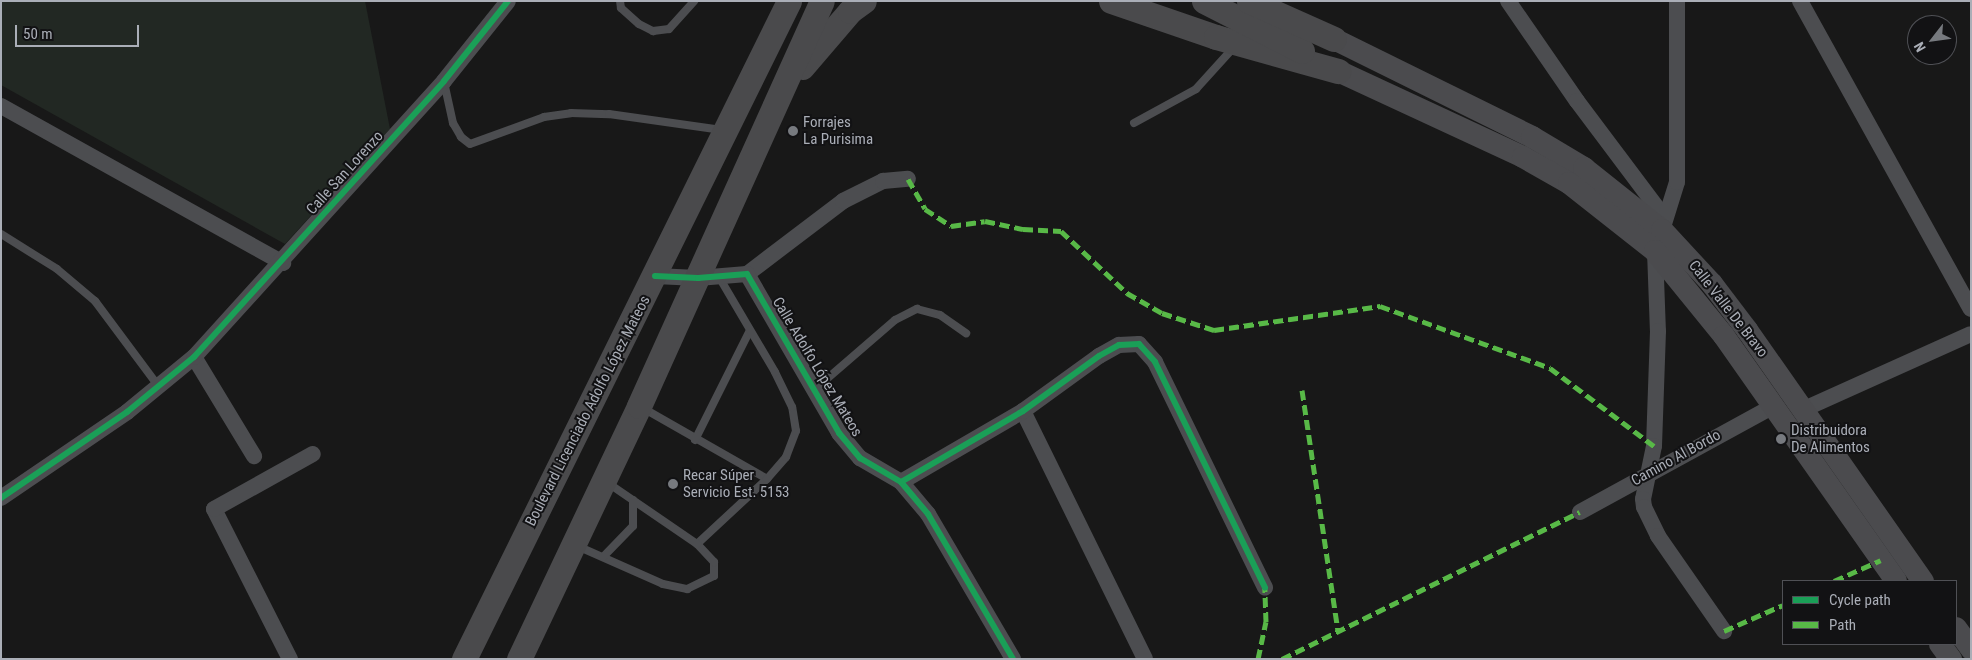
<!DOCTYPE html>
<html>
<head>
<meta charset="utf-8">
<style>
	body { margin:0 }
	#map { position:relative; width:1972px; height:660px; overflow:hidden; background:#181818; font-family:"Roboto Condensed",sans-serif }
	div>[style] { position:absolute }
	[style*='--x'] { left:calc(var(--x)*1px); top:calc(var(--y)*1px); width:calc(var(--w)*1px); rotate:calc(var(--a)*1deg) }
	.green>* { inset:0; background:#222823 }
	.lane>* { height:8px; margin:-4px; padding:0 4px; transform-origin:4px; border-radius:4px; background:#4c4d50 }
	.street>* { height:16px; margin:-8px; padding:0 8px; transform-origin:8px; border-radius:8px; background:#4c4d50 }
	.secondary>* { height:22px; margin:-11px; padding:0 11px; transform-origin:11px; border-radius:11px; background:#4b4b4e }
	.primary>* { height:25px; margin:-12.5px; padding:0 12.5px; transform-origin:12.5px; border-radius:12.5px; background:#4a4a4c }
	.quiet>* { height:5px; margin-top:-2.5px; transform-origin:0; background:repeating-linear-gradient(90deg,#58b947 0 10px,transparent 0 15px) }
	.cycleway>* { height:6px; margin:-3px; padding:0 3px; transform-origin:3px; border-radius:3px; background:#1a9f57 }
	.dots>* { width:14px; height:14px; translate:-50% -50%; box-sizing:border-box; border:2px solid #121214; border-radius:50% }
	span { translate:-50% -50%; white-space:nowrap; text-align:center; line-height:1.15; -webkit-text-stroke:4px #121214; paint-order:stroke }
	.poi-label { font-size:15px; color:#aaaeb7 }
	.left { translate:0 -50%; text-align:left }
	.street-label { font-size:15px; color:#aaaeb7 }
	.frame { position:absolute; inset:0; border:2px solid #aaaeb7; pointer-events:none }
	.legend { position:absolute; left:1782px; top:580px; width:175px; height:65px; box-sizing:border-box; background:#121214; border:1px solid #4f5055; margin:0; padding:6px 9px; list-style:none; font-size:15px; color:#aaaeb7 }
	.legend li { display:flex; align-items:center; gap:10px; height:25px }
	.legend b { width:25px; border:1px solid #4f5055 }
	.north { position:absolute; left:1907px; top:15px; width:50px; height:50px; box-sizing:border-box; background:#121214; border:1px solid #4f5055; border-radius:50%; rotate:240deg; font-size:14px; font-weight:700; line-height:20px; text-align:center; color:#aaaeb7 }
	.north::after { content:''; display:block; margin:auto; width:18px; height:22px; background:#777a7f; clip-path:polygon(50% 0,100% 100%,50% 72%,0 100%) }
	.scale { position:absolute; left:15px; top:25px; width:124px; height:22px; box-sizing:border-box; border:2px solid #aaaeb7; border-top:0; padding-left:6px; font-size:15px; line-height:18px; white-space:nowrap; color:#aaaeb7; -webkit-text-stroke:4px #121214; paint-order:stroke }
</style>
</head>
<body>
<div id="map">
	<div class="green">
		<div style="clip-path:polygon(1px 1px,365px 1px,390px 129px,285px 244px,1px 85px)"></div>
	</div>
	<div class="lane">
		<div style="--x:620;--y:1;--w:7;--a:82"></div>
		<div style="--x:621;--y:8;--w:24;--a:42"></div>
		<div style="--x:639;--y:24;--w:16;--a:27"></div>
		<div style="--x:653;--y:31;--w:16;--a:-7"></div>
		<div style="--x:669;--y:29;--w:38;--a:-48"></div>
		<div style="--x:444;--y:82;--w:42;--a:77.6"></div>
		<div style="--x:453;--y:123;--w:16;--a:60"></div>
		<div style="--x:461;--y:137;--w:11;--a:38"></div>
		<div style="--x:470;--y:144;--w:79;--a:-20"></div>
		<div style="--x:544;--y:117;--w:27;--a:-8"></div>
		<div style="--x:571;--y:113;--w:38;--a:2"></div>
		<div style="--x:609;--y:114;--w:114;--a:8.1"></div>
		<div style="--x:1134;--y:123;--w:71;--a:-28.7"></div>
		<div style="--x:1196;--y:89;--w:58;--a:-47.8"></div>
		<div style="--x:1;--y:234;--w:66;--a:32"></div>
		<div style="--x:57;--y:269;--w:50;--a:40.1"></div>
		<div style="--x:95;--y:301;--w:107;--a:53.3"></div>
		<div style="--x:814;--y:390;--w:107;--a:-40.8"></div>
		<div style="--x:895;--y:320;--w:25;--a:-27"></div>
		<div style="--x:917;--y:309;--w:24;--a:15"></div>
		<div style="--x:940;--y:315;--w:32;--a:35"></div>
		<div style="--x:641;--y:407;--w:145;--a:29.7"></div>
		<div style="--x:695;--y:440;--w:121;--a:-63.4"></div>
		<div style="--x:697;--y:544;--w:96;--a:-42.9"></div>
		<div style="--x:767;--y:479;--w:29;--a:-49"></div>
		<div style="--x:786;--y:457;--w:28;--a:-69"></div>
		<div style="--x:796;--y:431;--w:24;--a:-99"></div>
		<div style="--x:792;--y:407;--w:39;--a:-116"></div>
		<div style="--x:775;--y:372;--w:110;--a:-120.5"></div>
		<div style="--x:575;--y:545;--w:96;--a:23.9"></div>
		<div style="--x:663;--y:584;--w:25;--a:12"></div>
		<div style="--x:687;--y:589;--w:30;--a:-26"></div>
		<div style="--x:714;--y:576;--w:14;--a:-90"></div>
		<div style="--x:714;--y:562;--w:25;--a:-133"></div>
		<div style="--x:697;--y:544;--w:108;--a:-145.6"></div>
		<div style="--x:603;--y:557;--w:43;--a:-45.9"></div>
		<div style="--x:633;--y:526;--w:26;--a:-90"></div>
	</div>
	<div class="street">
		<div style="--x:1508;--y:1;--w:121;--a:55.4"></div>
		<div style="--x:1577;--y:101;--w:146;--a:53.1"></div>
		<div style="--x:1800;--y:1;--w:352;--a:61"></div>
		<div style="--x:1;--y:106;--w:323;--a:29.1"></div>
		<div style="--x:1663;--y:227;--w:47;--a:-72.7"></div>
		<div style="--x:1677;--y:182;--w:181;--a:-90"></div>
		<div style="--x:1655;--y:251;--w:80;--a:87.9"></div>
		<div style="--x:1658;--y:331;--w:115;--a:92"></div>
		<div style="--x:1654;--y:446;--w:54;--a:101.7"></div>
		<div style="--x:1643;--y:499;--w:8;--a:83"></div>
		<div style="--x:1644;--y:507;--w:32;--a:64"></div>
		<div style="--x:1658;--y:536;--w:116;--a:55.2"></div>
		<div style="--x:747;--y:274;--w:121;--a:-37.2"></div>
		<div style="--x:843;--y:201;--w:45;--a:-26.6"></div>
		<div style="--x:883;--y:181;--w:25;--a:-5"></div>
		<div style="--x:655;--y:276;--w:43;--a:2.7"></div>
		<div style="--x:698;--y:278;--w:49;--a:-4.7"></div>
		<div style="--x:747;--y:274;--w:184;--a:59.9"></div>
		<div style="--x:839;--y:433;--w:33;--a:50"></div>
		<div style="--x:860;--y:458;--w:48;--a:30.3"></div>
		<div style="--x:901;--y:482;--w:42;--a:49.8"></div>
		<div style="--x:928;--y:514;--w:168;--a:59.6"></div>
		<div style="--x:194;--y:357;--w:116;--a:58.8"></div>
		<div style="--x:1802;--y:410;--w:185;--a:-24.2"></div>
		<div style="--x:1023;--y:411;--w:276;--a:63.8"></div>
		<div style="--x:901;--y:482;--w:141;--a:-30.2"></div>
		<div style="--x:1023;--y:411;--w:94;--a:-35.9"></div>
		<div style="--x:1099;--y:356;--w:23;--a:-29"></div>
		<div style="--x:1119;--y:345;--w:20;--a:-3"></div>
		<div style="--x:1139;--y:344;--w:24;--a:48"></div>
		<div style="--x:1155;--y:362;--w:251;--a:64"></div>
		<div style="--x:1;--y:498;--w:153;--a:-34.3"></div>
		<div style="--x:127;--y:412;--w:87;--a:-39.4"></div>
		<div style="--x:194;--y:357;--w:372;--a:-47.8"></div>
		<div style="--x:444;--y:81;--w:102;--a:-51.3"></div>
		<div style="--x:1580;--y:512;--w:221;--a:-28.7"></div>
		<div style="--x:290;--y:659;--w:168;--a:-116.9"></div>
		<div style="--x:214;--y:509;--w:113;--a:-29.1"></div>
	</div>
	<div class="secondary">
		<div style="--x:1334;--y:39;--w:221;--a:26.3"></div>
		<div style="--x:1532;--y:137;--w:61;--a:30.8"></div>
		<div style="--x:1584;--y:168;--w:100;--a:38.5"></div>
		<div style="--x:1662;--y:230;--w:74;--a:47.2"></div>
		<div style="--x:1712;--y:284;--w:58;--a:52.7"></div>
		<div style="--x:1747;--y:330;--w:307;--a:55"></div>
		<div style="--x:1338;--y:71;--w:204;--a:24.9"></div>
		<div style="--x:1523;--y:157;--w:53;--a:29.5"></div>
		<div style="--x:1569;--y:183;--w:110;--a:38.3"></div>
		<div style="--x:1655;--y:251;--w:109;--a:50.9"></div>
		<div style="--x:1724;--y:336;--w:299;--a:54.9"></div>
		<div style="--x:1956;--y:628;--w:26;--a:54"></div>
		<div style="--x:1940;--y:644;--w:19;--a:54"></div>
	</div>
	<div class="primary">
		<div style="--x:1111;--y:1;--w:111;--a:18.9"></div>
		<div style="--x:1216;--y:37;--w:127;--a:15.6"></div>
		<div style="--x:1204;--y:1;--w:110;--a:27"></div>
		<div style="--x:1249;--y:1;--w:93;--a:24.1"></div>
		<div style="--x:802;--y:67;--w:74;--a:-49.4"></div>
		<div style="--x:850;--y:11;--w:17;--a:-36"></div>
		<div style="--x:464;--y:659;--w:734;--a:-63.71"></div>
		<div style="--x:519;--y:659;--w:280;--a:-64.6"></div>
		<div style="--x:639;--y:406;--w:444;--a:-65.7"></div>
	</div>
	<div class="quiet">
		<div style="--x:908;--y:179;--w:34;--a:60"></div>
		<div style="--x:925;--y:209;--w:31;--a:33"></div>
		<div style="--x:951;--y:226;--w:34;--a:-8"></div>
		<div style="--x:985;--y:221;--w:39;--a:12"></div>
		<div style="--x:1023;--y:229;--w:38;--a:3"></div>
		<div style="--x:1061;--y:231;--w:91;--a:43.2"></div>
		<div style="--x:1127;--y:293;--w:40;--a:29.7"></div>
		<div style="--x:1162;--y:313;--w:55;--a:18.1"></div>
		<div style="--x:1214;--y:330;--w:168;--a:-8.2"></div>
		<div style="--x:1380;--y:306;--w:181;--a:20"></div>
		<div style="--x:1550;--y:368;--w:130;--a:36.9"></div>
		<div style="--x:1302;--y:390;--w:243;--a:81.5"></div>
		<div style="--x:1834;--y:581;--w:51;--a:-24.1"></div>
		<div style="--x:1724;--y:631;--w:64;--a:-23.8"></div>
		<div style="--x:1258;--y:659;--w:38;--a:-78"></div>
		<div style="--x:1266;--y:622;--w:34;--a:-92"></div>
		<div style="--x:1282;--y:659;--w:332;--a:-26.3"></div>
	</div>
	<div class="cycleway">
		<div style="--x:655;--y:276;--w:43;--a:2.7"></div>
		<div style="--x:698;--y:278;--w:49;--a:-4.7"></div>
		<div style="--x:747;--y:274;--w:184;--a:59.9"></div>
		<div style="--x:839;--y:433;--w:33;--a:50"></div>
		<div style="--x:860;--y:458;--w:48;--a:30.3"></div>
		<div style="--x:901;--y:482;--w:42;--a:49.8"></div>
		<div style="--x:928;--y:514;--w:168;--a:59.6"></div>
		<div style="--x:901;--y:482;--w:141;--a:-30.2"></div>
		<div style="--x:1023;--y:411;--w:94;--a:-35.9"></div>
		<div style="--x:1099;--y:356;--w:23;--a:-29"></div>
		<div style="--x:1119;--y:345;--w:20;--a:-3"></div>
		<div style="--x:1139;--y:344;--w:24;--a:48"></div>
		<div style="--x:1155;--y:362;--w:251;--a:64"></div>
		<div style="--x:1;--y:498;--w:153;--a:-34.3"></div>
		<div style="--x:127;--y:412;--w:87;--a:-39.4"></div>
		<div style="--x:194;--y:357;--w:372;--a:-47.8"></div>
		<div style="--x:444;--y:81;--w:102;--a:-51.3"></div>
	</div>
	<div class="dots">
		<div style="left:793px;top:131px;background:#777a7f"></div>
		<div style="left:1781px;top:439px;background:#777a7f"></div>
		<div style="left:673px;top:484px;background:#777a7f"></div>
	</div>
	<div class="poi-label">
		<span class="left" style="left:803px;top:131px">Forrajes<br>La Purisima</span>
		<span class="left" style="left:1791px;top:439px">Distribuidora<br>De Alimentos</span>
		<span class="left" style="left:683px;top:484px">Recar Súper<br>Servicio Est. 5153</span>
	</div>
	<div class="street-label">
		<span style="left:345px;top:173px;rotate:-48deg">Calle San Lorenzo</span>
		<span style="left:1728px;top:309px;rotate:52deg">Calle Valle De Bravo</span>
		<span style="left:817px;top:367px;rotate:59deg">Calle Adolfo López Mateos</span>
		<span style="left:588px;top:411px;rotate:-63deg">Boulevard Licenciado Adolfo López Mateos</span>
		<span style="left:1676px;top:458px;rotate:-29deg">Camino Al Bordo</span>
	</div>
	<div class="frame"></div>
	<ul class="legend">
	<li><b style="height:6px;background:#1a9f57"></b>Cycle path</li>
	<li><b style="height:6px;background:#58b947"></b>Path</li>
	</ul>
	<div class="north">N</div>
	<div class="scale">50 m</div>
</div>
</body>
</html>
